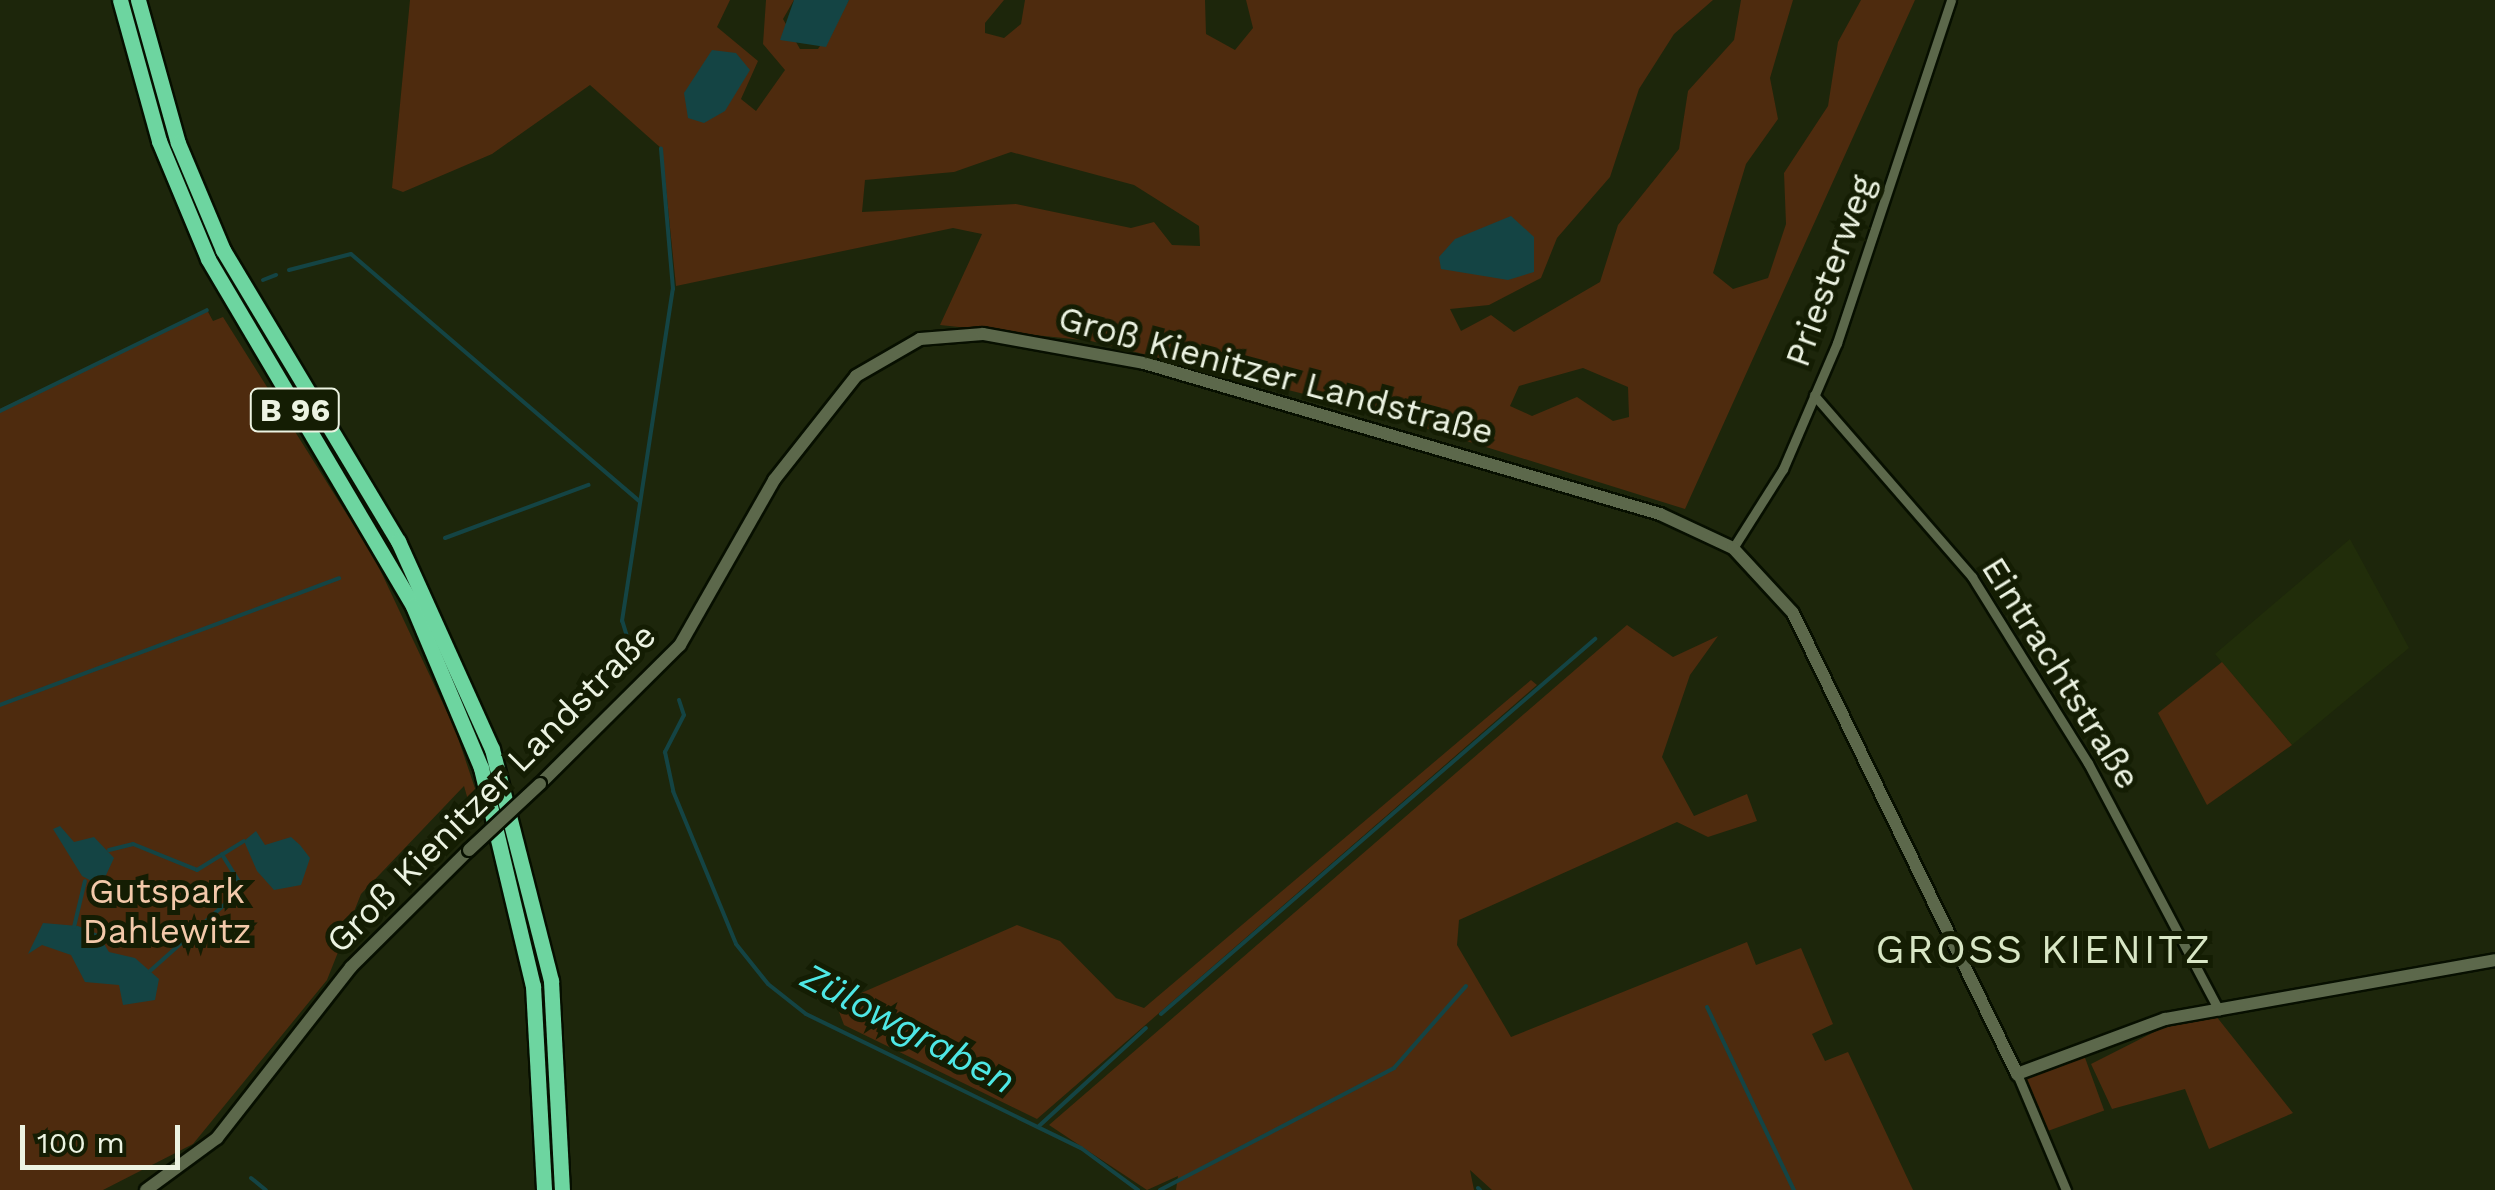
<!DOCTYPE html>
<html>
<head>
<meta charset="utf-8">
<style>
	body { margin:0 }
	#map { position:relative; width:2495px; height:1190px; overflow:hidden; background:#1d260b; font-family:"Work Sans",sans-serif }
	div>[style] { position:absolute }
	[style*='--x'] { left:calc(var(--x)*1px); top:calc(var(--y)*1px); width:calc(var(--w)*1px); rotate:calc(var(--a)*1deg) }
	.built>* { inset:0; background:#212d0a }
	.green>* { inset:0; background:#4e2b0e; transform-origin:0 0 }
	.water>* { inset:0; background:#144444 }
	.stream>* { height:4px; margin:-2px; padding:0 2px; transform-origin:2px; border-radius:2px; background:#144444 }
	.roads { filter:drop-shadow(2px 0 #070f00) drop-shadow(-2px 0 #070f00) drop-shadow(0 2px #070f00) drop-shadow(0 -2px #070f00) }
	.street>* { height:9px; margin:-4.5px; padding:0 4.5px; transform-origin:4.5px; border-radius:4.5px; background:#5c684b }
	.secondary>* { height:12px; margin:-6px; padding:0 6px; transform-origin:6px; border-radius:6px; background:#5c684b }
	.highway>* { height:15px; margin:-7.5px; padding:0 7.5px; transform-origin:7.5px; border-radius:7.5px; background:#6dd5a0 }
	.bridges { filter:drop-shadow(2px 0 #070f00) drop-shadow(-2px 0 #070f00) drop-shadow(0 2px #070f00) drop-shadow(0 -2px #070f00) }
	.secondary-bridge>* { height:12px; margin:-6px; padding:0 6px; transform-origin:6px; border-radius:6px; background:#5c684b }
	span { translate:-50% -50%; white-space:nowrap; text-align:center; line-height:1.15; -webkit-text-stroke:10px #141d03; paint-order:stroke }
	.shield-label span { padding:2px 8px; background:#141d03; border:2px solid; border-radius:8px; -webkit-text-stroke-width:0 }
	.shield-label { font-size:32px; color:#ecf3e2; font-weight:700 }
	.street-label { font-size:35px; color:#ecf3e2 }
	.park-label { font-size:35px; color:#f3c9aa }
	.water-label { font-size:38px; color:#4ee7e5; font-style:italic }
	.quarter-label { font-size:40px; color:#d8e6c5; letter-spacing:2.5px }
	.scale { position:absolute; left:20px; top:1125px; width:160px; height:45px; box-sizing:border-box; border:5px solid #ecf3e2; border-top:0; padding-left:12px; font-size:30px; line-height:35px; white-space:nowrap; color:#ecf3e2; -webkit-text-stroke:8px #141d03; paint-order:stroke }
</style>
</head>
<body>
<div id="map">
	<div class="built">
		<div style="clip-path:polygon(2350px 539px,2409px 648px,2292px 745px,2215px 654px)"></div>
	</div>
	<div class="green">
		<div style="clip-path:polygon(evenodd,410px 0,730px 0,717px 27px,758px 61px,741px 99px,756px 111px,785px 70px,763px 44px,766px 0,794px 0,783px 19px,800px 49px,818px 49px,849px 0,1004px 0,985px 23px,985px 33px,1004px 38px,1021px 24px,1025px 0,1205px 0,1206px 34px,1235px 50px,1253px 28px,1246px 0,1713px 0,1674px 34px,1639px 89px,1610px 177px,1557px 238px,1541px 278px,1489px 305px,1450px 309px,1461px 331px,1491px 315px,1514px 332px,1600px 282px,1618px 225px,1679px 149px,1688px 91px,1734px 40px,1741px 0,1793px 0,1770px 78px,1778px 119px,1746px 164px,1713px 273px,1733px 289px,1768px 278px,1786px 224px,1784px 173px,1828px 106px,1838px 42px,1861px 0,1915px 0,1685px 509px,1364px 409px,1091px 341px,940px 325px,982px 234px,953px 228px,676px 286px,662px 149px,590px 85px,492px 154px,403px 192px,392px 188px,410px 0,1011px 152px,1134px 185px,1199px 226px,1200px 246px,1172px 245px,1154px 222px,1131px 228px,1016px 204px,862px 212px,865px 180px,954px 172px,1011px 152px,410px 0,1583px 368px,1628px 387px,1629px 417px,1613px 421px,1577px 397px,1532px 416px,1510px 406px,1519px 386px,1583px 368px)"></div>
		<div style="clip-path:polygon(207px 310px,213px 321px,223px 317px,375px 559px,455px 729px,483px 812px,474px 821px,464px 786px,361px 894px,327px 980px,193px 1144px,103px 1190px,0 1190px,0 409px)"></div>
		<div style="clip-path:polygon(1627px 625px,1673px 657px,1718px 636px,1690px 675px,1662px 757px,1694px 816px,1747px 794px,1757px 821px,1708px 837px,1677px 822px,1459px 920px,1457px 945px,1511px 1037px,1747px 942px,1756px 965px,1801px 948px,1833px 1024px,1812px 1034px,1825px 1061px,1848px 1052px,1913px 1190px,1492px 1190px,1470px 1170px,1474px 1190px,1176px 1190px,1178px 1176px,1147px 1190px,1049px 1125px)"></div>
		<div style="clip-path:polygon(2222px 662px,2292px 745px,2207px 805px,2158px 713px)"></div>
		<div style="clip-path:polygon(1531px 680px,1537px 685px,1037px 1119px,844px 1025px,836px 1004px,1017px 925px,1060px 941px,1116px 998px,1144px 1008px)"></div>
		<div style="clip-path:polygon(2216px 1016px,2293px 1113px,2209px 1149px,2185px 1089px,2112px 1109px,2091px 1064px,2166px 1026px)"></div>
		<div style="left:2084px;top:1055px;width:59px;height:68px;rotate:70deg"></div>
	</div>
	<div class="water">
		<div style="clip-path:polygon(794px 0,849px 0,826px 47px,780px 40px)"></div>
		<div style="clip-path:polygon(712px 50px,736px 53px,750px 70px,725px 111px,704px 123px,688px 118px,684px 93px)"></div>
		<div style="clip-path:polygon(1511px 216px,1534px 237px,1534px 272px,1508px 280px,1441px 269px,1439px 257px,1455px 239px)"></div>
		<div style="clip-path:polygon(60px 826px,74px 842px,94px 837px,114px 858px,101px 886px,82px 876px,53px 829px)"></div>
		<div style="clip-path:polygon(256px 831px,265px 845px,291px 837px,300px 845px,310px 858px,301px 885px,274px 890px,257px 871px,244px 841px)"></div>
		<div style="clip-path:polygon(43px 923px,78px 926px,98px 934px,109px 952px,135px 958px,159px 979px,155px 1000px,123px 1005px,119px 985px,85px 982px,71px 955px,42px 945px,28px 954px)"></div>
	</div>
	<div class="stream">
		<div style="--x:289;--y:270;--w:64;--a:-14.5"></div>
		<div style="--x:351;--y:254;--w:379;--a:40.6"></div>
		<div style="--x:263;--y:280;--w:14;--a:-21"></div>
		<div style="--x:0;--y:411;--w:230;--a:-26"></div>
		<div style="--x:445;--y:538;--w:153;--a:-20.3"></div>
		<div style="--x:633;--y:656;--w:37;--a:-107"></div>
		<div style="--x:622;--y:621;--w:336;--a:-81.3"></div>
		<div style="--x:673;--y:289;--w:141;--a:-94.9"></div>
		<div style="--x:679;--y:700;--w:16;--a:72"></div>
		<div style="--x:684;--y:715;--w:42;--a:117.2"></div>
		<div style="--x:665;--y:752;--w:40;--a:78"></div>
		<div style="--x:673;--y:791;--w:165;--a:67.6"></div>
		<div style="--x:736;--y:944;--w:51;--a:51.3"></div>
		<div style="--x:768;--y:984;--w:48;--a:38.3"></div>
		<div style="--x:806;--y:1014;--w:306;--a:26"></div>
		<div style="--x:1081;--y:1148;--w:71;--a:36.4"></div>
		<div style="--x:0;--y:705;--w:362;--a:-20.5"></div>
		<div style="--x:109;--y:850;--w:25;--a:-14"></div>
		<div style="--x:133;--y:844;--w:69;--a:22.1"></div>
		<div style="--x:197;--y:870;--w:55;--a:-31.7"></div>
		<div style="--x:74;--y:927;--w:47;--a:-76.6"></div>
		<div style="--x:150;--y:971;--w:125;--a:-41.7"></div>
		<div style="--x:243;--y:888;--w:40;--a:-122"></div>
		<div style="--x:1707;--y:1007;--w:203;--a:64.6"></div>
		<div style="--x:1161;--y:1014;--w:574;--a:-40.83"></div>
		<div style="--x:1039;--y:1126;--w:145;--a:-42.5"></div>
		<div style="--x:251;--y:1178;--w:19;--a:39"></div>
		<div style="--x:1478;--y:1188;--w:3;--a:45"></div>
		<div style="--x:1160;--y:1190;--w:264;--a:-27.5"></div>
		<div style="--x:1394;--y:1068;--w:109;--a:-48.7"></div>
	</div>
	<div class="roads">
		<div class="street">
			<div style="--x:1814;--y:395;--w:241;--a:49"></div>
			<div style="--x:1972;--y:577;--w:219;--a:58.1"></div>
			<div style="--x:2088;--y:763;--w:280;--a:62.1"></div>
			<div style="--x:1733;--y:548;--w:93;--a:-57.7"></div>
			<div style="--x:1783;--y:469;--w:137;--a:-66.8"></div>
			<div style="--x:1837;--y:343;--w:361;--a:-71.6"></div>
			<div style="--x:2017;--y:1074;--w:126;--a:67.1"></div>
		</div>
		<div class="secondary">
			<div style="--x:540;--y:784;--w:197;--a:-44.8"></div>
			<div style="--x:680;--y:645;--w:190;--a:-60.3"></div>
			<div style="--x:774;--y:480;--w:132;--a:-51.7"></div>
			<div style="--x:856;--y:376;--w:74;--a:-30"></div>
			<div style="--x:920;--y:339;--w:63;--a:-4.5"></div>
			<div style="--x:983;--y:334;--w:164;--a:10.2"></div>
			<div style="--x:1144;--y:363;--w:538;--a:16.31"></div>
			<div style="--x:1660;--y:514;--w:81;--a:25"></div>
			<div style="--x:1733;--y:548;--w:88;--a:47.3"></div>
			<div style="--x:1793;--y:613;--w:513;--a:64.08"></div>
			<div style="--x:2017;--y:1074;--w:158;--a:-20.4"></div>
			<div style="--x:2165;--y:1019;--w:335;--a:-10.1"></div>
			<div style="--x:146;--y:1190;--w:88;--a:-36.2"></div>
			<div style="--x:217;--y:1138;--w:217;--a:-51.9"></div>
			<div style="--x:351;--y:967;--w:166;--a:-44.8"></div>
		</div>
		<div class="highway">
			<div style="--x:120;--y:0;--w:146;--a:74.5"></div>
			<div style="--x:159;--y:141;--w:128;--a:67.4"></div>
			<div style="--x:208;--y:259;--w:403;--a:59.4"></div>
			<div style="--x:413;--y:606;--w:176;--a:67.2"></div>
			<div style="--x:481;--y:768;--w:224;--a:76.6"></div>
			<div style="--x:533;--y:986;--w:204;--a:86.9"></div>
			<div style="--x:138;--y:0;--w:148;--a:74.4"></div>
			<div style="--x:178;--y:143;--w:116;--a:67.2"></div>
			<div style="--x:223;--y:250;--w:340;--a:59"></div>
			<div style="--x:398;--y:541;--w:228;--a:65.7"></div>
			<div style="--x:492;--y:749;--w:239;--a:75.7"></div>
			<div style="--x:551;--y:981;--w:209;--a:87"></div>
		</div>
	</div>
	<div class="bridges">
		<div class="secondary-bridge">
			<div style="--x:469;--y:850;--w:97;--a:-42.9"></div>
		</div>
	</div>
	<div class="shield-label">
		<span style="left:295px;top:410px">B 96</span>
	</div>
	<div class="street-label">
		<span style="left:1830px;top:271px;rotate:-70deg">Priesterweg</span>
		<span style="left:1276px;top:375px;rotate:15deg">Groß Kienitzer Landstraße</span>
		<span style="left:2061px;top:673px;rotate:58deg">Eintrachtstraße</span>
		<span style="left:491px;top:788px;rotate:-45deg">Groß Kienitzer Landstraße</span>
	</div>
	<div class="park-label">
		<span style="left:167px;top:911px">Gutspark<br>Dahlewitz</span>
	</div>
	<div class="water-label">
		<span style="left:908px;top:1029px;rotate:28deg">Zülowgraben</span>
	</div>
	<div class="quarter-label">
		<span style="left:2044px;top:950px">GROSS KIENITZ</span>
	</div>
	<div class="scale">100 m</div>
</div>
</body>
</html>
